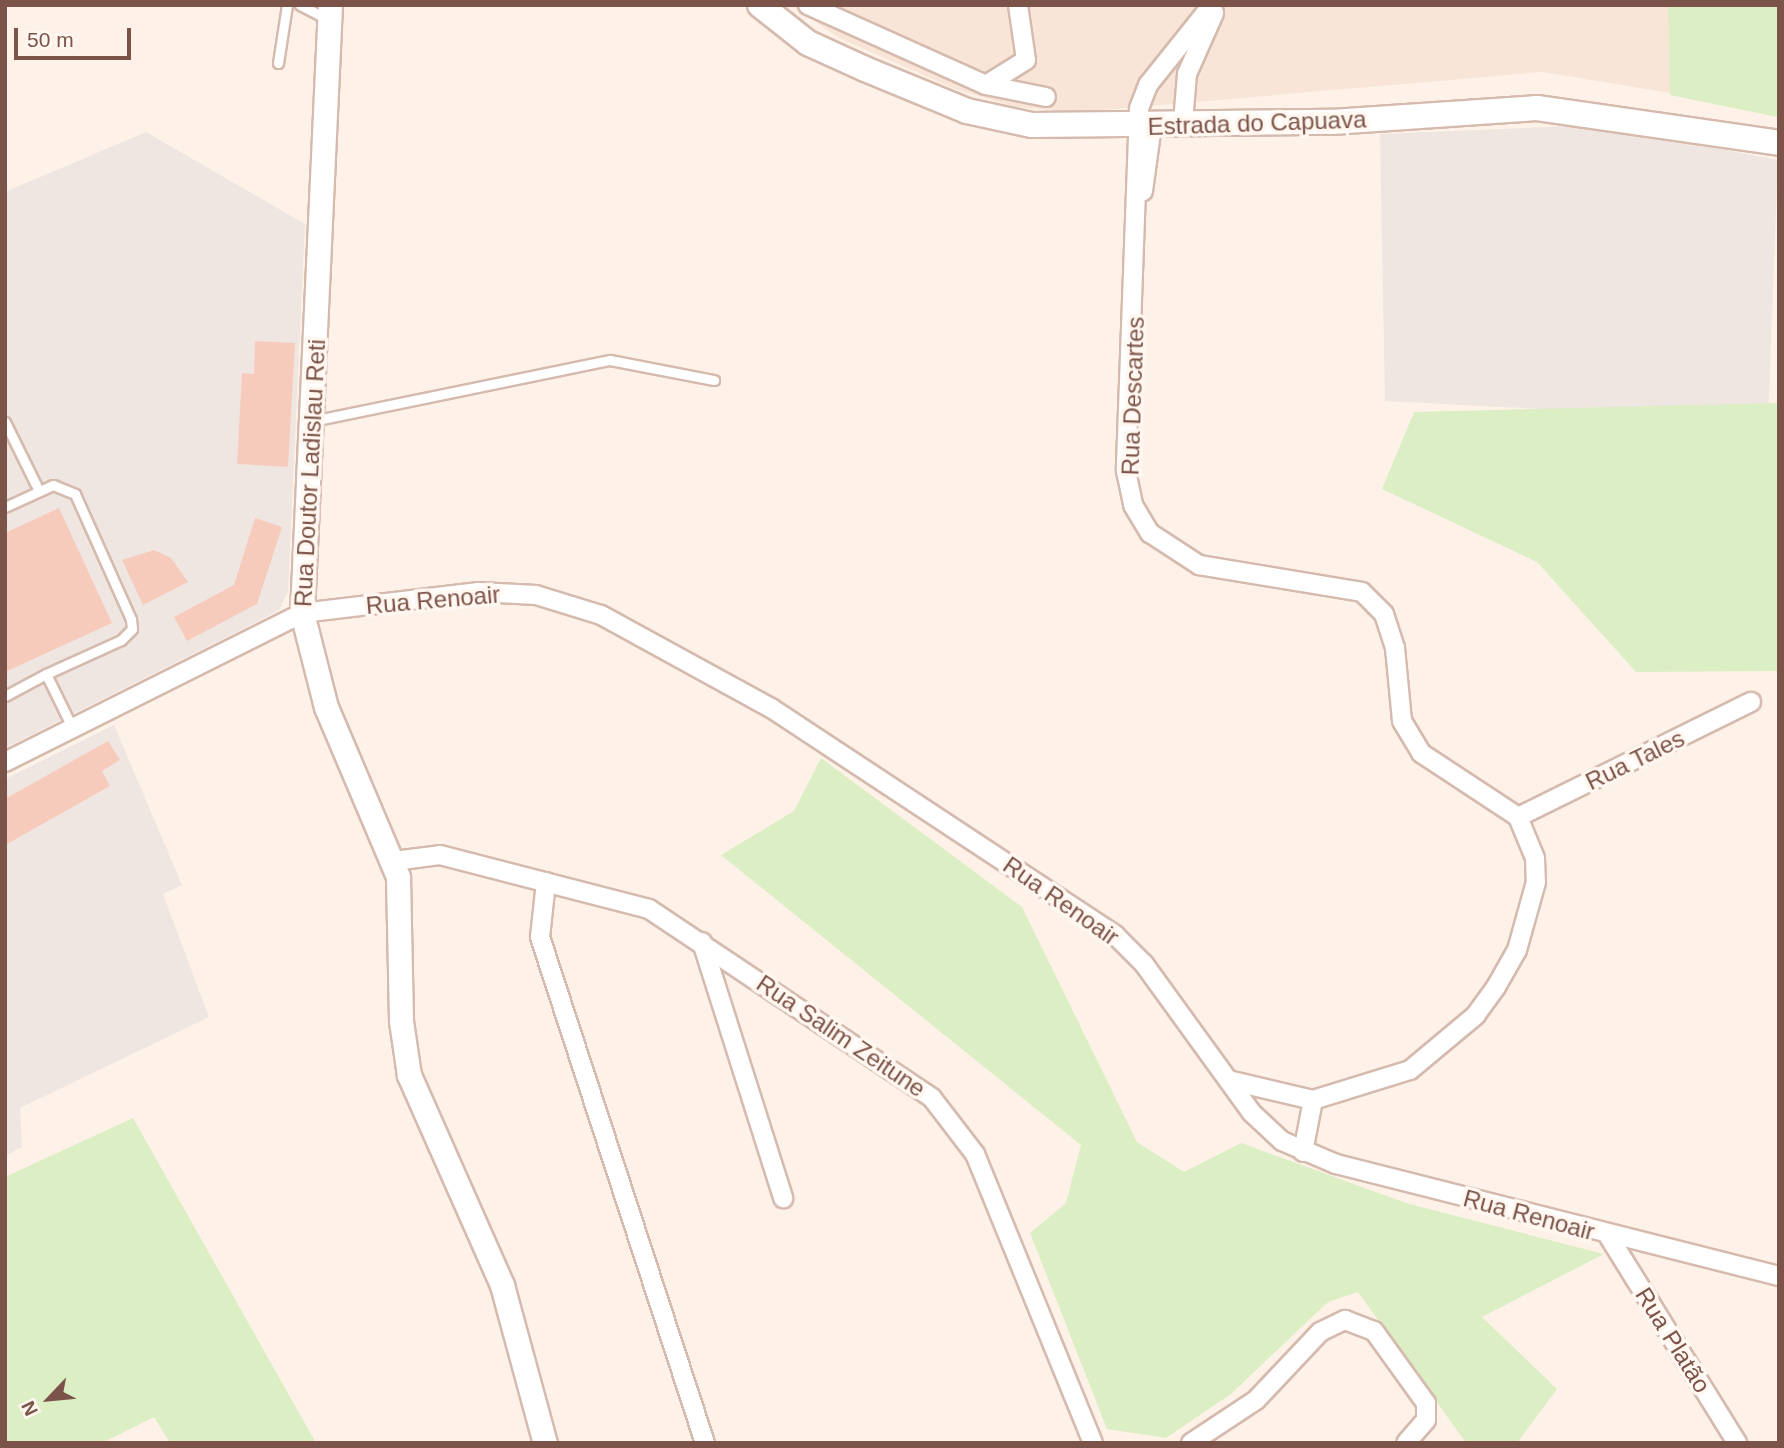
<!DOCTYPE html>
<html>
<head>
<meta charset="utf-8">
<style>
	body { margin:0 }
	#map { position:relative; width:1784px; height:1448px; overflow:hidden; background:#fef2e8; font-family:Arial,sans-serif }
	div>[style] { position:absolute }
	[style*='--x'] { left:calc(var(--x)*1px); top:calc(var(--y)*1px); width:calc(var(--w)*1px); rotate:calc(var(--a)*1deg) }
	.residential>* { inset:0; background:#f9e5d8 }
	.industrial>* { inset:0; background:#efe6e1 }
	.green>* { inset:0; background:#dbeec4 }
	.building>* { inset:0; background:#f7cbbc }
	.roads { filter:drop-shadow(2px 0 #d5baae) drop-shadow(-2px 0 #d5baae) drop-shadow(0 2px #d5baae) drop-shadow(0 -2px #d5baae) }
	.service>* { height:9px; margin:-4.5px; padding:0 4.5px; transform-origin:4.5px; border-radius:4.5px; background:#fff }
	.minor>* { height:18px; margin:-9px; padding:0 9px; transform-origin:9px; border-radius:9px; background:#fff }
	.tertiary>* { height:23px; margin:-11.5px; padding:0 11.5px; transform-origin:11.5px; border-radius:11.5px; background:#fff }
	.secondary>* { height:24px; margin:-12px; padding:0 12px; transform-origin:12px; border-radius:12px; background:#fff }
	span { translate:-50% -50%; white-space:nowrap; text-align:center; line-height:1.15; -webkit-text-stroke:7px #fff7f0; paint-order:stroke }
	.street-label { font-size:24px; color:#7c5348 }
	.frame { position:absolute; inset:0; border:7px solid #7c5348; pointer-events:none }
	.north { position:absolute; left:14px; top:1364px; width:70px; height:70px; -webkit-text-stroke:5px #fff7f0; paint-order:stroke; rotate:244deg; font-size:19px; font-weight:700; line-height:28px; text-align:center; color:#7c5348 }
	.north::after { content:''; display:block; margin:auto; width:24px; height:32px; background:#7c5348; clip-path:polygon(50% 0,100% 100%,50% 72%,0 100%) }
	.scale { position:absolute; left:14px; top:28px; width:117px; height:32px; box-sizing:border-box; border:4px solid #7c5348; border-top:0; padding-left:9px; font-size:21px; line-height:24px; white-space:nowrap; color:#7c5348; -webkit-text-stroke:5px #fff7f0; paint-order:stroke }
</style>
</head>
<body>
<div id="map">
	<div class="residential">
		<div style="clip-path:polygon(791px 5px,1779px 5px,1779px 111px,1542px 72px,1080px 112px,1015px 107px,955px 89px,839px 38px)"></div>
	</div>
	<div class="industrial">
		<div style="clip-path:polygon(1595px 125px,1778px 160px,1768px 421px,1385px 401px,1380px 134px)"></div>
		<div style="clip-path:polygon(146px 132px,305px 224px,288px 592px,280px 609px,264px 618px,5px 748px,5px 192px)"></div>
		<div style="clip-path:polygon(114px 725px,182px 885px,163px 894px,209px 1017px,20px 1108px,22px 1147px,5px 1156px,5px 779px)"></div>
	</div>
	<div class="green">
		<div style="clip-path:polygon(1668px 5px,1779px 5px,1777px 117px,1670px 95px)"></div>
		<div style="clip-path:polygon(1779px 403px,1779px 671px,1636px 672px,1537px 562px,1382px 489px,1414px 412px)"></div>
		<div style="clip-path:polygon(821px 758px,1022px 907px,1137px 1142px,1184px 1172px,1241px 1143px,1406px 1203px,1604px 1254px,1482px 1317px,1557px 1389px,1517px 1443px,1466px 1443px,1358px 1292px,1328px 1302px,1231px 1394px,1166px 1438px,1107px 1429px,1030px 1233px,1066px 1203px,1081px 1145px,721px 855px,794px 811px)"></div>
		<div style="clip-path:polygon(133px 1118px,316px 1443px,170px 1443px,154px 1417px,102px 1443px,5px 1443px,5px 1177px)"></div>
	</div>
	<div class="building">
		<div style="clip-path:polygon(255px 341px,295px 343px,288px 467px,237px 464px,242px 373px,254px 374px)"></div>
		<div style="clip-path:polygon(59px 508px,112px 623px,5px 672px,5px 533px)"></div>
		<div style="clip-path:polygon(255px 518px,282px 527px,257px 604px,187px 641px,174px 617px,234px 585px)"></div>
		<div style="clip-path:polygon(154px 550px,171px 558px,188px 582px,143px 605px,122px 560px)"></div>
		<div style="clip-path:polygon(108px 741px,120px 760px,102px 771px,110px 786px,7px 844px,5px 799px)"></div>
	</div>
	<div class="roads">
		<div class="service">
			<div style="--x:300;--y:5;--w:30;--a:27"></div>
			<div style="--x:278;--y:63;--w:59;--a:-81.2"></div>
			<div style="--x:312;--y:421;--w:304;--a:-11.6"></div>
			<div style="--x:610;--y:360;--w:106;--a:10.9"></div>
			<div style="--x:5;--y:422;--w:77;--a:63.8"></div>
			<div style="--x:5;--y:507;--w:53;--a:-24.6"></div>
			<div style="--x:53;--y:485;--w:24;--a:22"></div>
			<div style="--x:75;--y:494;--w:137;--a:65.9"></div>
			<div style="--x:131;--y:619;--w:10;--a:84"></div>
			<div style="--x:132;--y:629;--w:16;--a:135"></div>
			<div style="--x:121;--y:640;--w:82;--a:155.6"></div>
			<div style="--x:5;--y:696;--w:47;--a:-28.2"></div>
			<div style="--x:46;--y:674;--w:59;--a:63.9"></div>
		</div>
		<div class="minor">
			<div style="--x:808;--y:5;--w:195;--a:24.2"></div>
			<div style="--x:986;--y:85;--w:61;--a:11.3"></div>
			<div style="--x:1212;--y:5;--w:102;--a:128.7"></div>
			<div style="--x:1148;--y:85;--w:26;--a:111"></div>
			<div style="--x:1139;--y:109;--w:362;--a:92.1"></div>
			<div style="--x:1126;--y:471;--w:35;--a:78"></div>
			<div style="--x:1133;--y:505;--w:33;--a:59"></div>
			<div style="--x:1150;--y:533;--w:59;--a:33.1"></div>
			<div style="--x:1199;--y:565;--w:165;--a:9.4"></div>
			<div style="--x:1362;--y:592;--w:31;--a:45"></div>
			<div style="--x:1384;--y:614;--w:36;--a:72"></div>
			<div style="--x:1395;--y:648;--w:73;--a:84.5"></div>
			<div style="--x:1402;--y:721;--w:37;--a:59"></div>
			<div style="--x:1421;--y:753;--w:116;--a:33.4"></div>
			<div style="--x:1518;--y:817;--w:44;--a:67.5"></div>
			<div style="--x:1535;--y:858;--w:24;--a:88"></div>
			<div style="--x:1536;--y:882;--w:71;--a:105.6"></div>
			<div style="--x:1517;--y:950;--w:43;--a:119.6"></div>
			<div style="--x:1496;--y:987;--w:34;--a:126"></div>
			<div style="--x:1476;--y:1015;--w:86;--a:140.2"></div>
			<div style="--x:1410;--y:1070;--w:102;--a:162.8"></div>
			<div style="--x:1313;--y:1100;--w:87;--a:-166.8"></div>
			<div style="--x:986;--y:85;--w:47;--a:-32"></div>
			<div style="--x:1026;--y:60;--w:56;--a:-98.3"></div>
			<div style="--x:1183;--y:122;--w:48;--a:-85.2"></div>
			<div style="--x:1187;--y:74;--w:67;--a:-66.1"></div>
			<div style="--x:1143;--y:191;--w:67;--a:-82.2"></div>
			<div style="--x:5;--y:762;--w:332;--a:-26.6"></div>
			<div style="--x:302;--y:613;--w:178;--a:-6.8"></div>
			<div style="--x:479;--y:592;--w:57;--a:3"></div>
			<div style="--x:536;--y:595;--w:68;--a:17.1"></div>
			<div style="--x:601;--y:615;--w:194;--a:28.7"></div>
			<div style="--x:771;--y:708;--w:412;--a:33.4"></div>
			<div style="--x:1115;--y:935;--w:41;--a:45"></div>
			<div style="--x:1144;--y:964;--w:184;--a:54.1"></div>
			<div style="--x:1252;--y:1113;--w:41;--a:43"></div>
			<div style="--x:1282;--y:1141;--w:59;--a:23.1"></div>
			<div style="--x:1336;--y:1164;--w:457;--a:14.2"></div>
			<div style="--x:1518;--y:817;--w:260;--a:-26.3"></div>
			<div style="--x:394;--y:861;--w:46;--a:-7.4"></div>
			<div style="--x:440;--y:855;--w:216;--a:14.5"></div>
			<div style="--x:649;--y:909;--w:340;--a:33.7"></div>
			<div style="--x:932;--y:1098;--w:71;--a:52.5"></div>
			<div style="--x:975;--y:1154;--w:312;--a:67.8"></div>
			<div style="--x:546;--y:882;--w:55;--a:96.2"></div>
			<div style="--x:540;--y:937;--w:532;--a:71.94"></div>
			<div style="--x:702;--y:942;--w:269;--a:72.4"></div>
			<div style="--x:1303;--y:1152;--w:53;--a:-79.1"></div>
			<div style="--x:1609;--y:1237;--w:243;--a:58.1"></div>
			<div style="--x:1191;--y:1443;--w:78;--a:-33.5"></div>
			<div style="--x:1256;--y:1400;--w:93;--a:-46.7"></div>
			<div style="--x:1320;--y:1332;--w:28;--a:-26"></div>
			<div style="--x:1345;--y:1320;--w:31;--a:21"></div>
			<div style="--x:1374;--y:1331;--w:89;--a:54.2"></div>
			<div style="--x:1426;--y:1403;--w:17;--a:90"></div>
			<div style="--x:1426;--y:1420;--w:30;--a:131"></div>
		</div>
		<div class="tertiary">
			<div style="--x:330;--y:5;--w:609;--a:92.64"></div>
			<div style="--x:302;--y:613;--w:97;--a:75.7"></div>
			<div style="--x:326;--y:707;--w:185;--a:67"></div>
			<div style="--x:398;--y:877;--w:144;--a:88.8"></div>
			<div style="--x:401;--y:1021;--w:55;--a:81.6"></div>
			<div style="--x:409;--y:1075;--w:230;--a:66.1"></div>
			<div style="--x:502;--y:1285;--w:164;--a:74.8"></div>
		</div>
		<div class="secondary">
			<div style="--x:760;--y:5;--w:61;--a:38.4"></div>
			<div style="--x:808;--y:43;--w:63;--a:24.5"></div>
			<div style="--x:865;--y:69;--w:110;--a:22.4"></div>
			<div style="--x:967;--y:111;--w:66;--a:12.2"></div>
			<div style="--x:1032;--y:125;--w:300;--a:-0.6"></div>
			<div style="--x:1332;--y:122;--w:205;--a:-3.9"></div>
			<div style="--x:1537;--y:108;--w:245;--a:8.2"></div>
		</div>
	</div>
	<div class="street-label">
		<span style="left:1257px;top:123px;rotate:-2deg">Estrada do Capuava</span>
		<span style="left:1133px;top:396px;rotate:-88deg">Rua Descartes</span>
		<span style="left:310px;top:473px;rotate:-87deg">Rua Doutor Ladislau Reti</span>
		<span style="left:433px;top:600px;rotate:-5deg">Rua Renoair</span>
		<span style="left:1635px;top:760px;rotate:-26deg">Rua Tales</span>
		<span style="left:1061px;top:901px;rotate:35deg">Rua Renoair</span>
		<span style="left:841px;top:1036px;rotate:34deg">Rua Salim Zeitune</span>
		<span style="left:1529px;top:1215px;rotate:15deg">Rua Renoair</span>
		<span style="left:1673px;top:1340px;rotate:58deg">Rua Platão</span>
	</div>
	<div class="frame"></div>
	<div class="north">N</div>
	<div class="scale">50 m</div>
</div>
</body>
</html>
